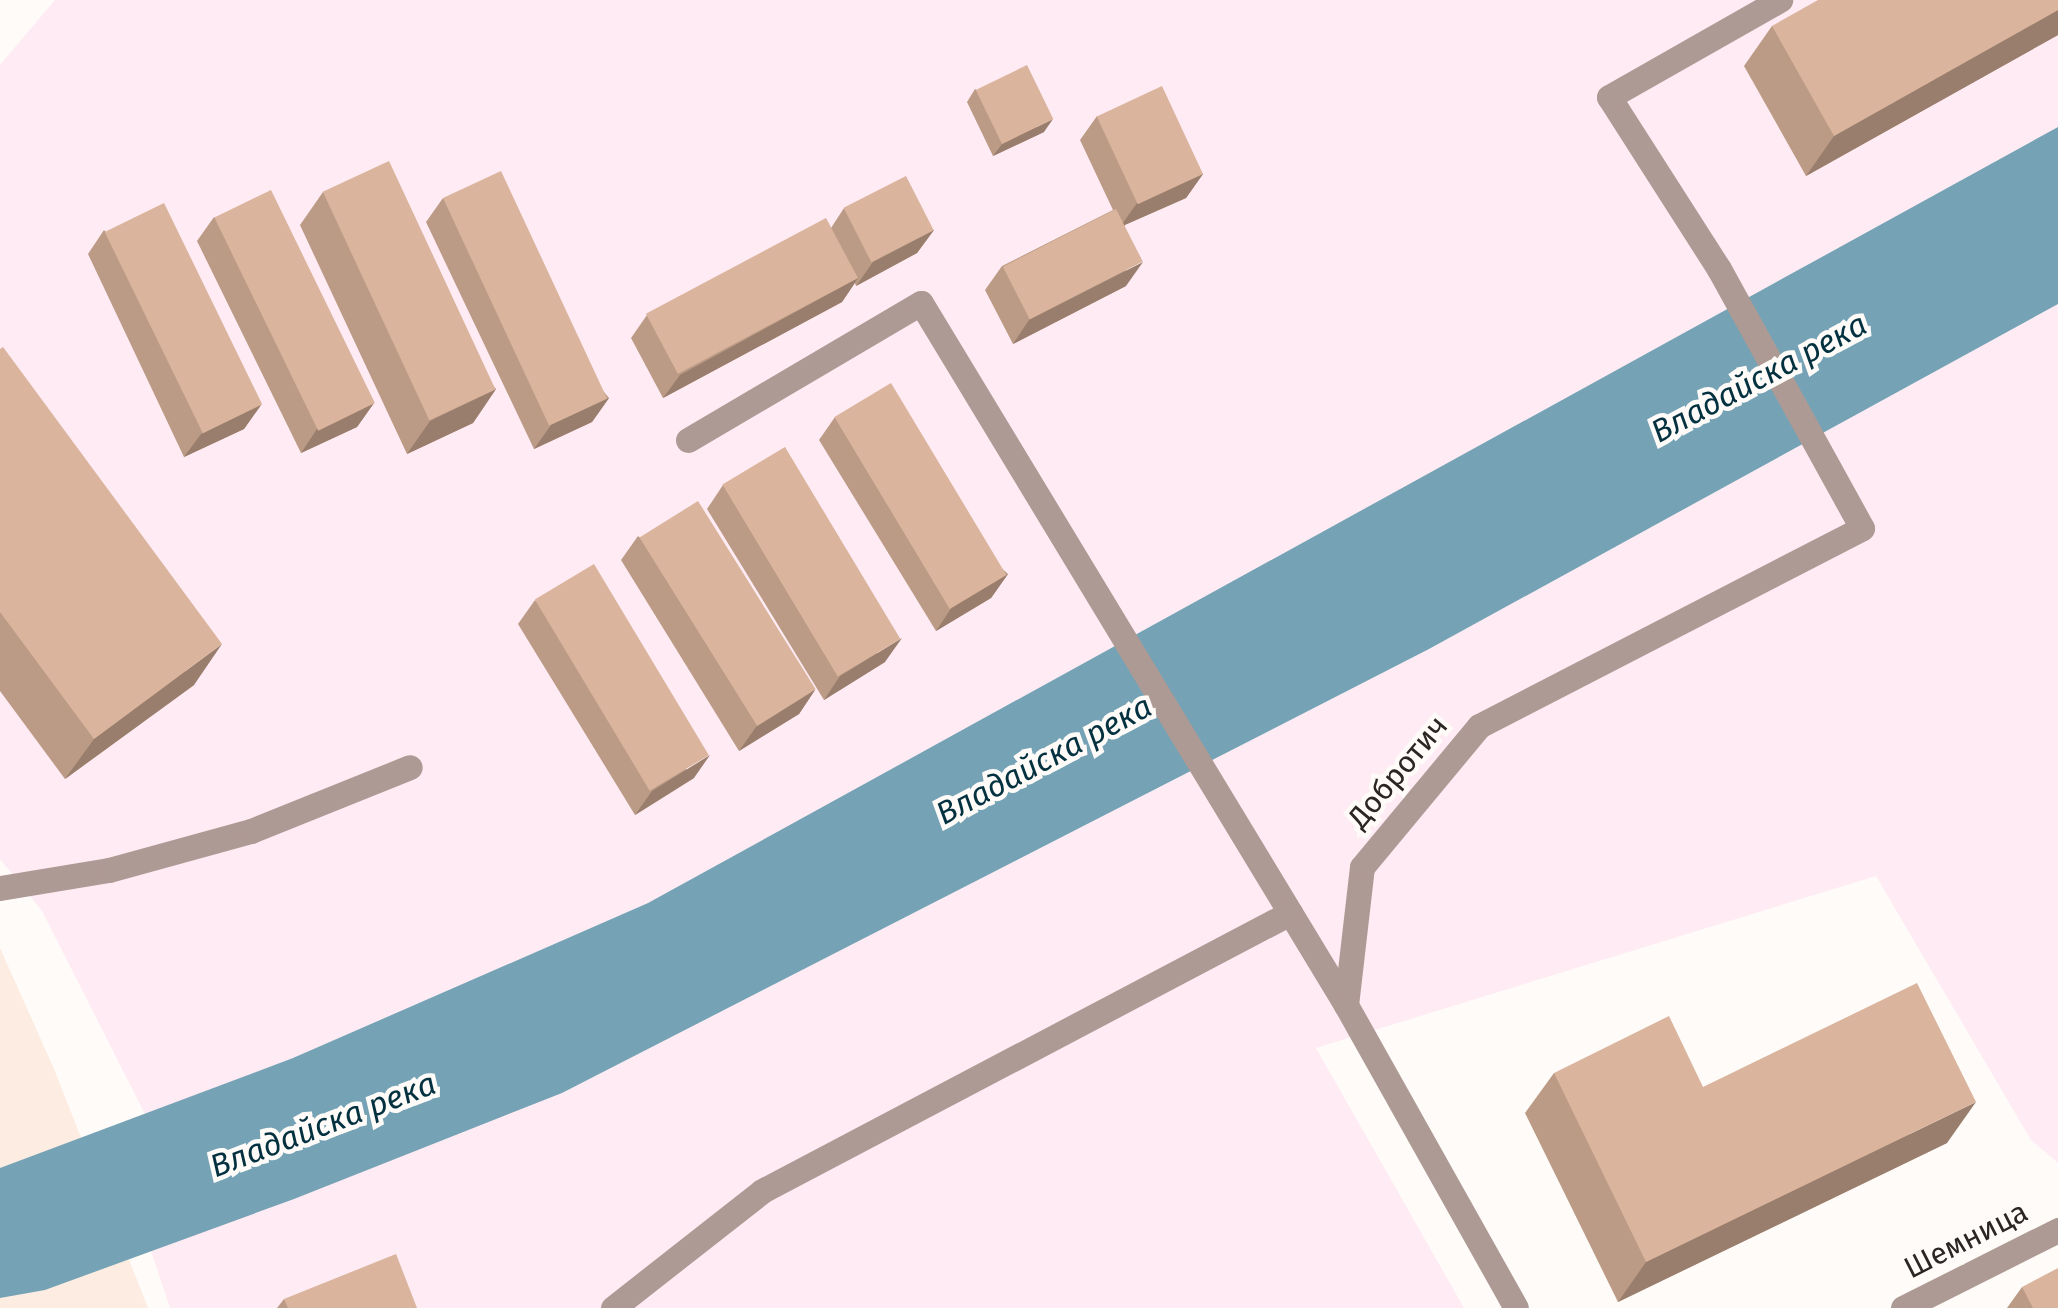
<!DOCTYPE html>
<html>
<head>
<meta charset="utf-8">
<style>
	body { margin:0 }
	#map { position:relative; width:2058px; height:1308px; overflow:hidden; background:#fefbf9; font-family:"Fira Sans",sans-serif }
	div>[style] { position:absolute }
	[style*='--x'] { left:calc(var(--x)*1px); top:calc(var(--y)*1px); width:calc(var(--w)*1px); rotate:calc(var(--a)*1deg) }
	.built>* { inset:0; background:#fdece1 }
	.industrial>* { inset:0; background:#ffebf4 }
	.water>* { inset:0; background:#75a3b5 }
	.service>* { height:25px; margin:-12.5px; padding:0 12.5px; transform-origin:12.5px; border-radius:12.5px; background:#ae9a94 }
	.minor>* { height:25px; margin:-12.5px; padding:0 12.5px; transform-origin:12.5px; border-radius:12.5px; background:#ae9a94 }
	.wall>* { inset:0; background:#bb9b86 }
	.shaded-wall>* { inset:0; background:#997e6d }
	.building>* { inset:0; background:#dab49c; transform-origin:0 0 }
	span { translate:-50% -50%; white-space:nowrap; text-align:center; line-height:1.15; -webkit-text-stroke:9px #fefbf9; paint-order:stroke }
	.street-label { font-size:30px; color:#2b2623 }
	.water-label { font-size:32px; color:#04313f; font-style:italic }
</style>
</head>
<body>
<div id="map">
	<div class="built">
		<div style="clip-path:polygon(0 948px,54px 1069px,148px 1308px,0 1308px)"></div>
	</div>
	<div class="industrial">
		<div style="clip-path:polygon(55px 0,2058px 0,2058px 127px,648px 903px,293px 1058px,145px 1114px,42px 911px,0 859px,0 65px)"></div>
		<div style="clip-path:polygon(2058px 304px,2058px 1163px,2031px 1140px,1876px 876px,1316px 1048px,1464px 1308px,170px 1308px,151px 1251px,562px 1093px,1429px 649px)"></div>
	</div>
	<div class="water">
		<div style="clip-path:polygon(2058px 127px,2058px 304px,1429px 649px,562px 1093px,294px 1199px,45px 1290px,0 1298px,0 1168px,293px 1058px,648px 903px)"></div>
	</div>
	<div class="service">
		<div style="--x:688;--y:440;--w:270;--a:-30.5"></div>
		<div style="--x:921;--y:303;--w:821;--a:58.81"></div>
		<div style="--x:0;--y:888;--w:110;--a:-9.4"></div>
		<div style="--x:109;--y:870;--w:147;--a:-15.4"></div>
		<div style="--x:251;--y:831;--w:171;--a:-21.9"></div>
		<div style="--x:1346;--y:1005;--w:139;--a:-83.4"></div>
		<div style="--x:1362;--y:867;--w:183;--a:-50.3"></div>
		<div style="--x:1479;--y:726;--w:431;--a:-27.3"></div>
		<div style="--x:1862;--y:528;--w:296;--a:-118.9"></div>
		<div style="--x:1719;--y:269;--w:204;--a:-122.6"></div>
		<div style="--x:1609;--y:97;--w:197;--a:-29.6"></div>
		<div style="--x:613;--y:1308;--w:189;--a:-38.1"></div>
		<div style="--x:762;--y:1191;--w:597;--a:-27.77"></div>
	</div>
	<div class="minor">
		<div style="--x:1346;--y:1005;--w:347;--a:60.7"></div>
		<div style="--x:1903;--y:1308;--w:174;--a:-26.7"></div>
	</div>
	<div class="wall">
		<div style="clip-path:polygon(2058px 0,2058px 35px,1806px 176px,1744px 66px,1772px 26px)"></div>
		<div style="clip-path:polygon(975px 89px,1044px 132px,993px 156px,967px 102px)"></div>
		<div style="clip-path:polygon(1097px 116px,1203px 174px,1186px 198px,1125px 225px,1126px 286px,1013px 344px,985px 290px,1002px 266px,1113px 210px,1080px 140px)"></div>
		<div style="clip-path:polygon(323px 192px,496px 389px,473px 423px,407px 454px,300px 225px)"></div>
		<div style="clip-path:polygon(443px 198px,609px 398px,592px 422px,534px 449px,426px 222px)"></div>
		<div style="clip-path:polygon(844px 208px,934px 230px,917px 253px,856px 286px,855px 283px,842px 302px,663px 398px,631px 338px,647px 315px,831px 228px)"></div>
		<div style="clip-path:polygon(214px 217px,374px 403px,357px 427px,301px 453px,197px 241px)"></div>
		<div style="clip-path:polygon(104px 230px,261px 405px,244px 429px,184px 457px,88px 254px)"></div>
		<div style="clip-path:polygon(0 349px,194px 685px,65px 779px,0 691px)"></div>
		<div style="clip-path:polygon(835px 417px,1008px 574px,991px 598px,936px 631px,819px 440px)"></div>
		<div style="clip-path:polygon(723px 485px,885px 662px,824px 700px,707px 509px)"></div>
		<div style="clip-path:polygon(638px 536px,815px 690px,799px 714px,739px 751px,621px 560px)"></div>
		<div style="clip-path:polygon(535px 600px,694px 778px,635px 815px,518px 624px)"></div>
		<div style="clip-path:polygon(1554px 1073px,1703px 1087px,1947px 1143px,1618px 1302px,1525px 1113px)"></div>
		<div style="clip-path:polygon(2022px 1287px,2058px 1308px,2007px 1308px)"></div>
		<div style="clip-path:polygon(284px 1299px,417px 1308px,277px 1308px)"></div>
	</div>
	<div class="shaded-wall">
		<div style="clip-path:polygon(2058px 10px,2058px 35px,1806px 176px,1834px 136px)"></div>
		<div style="clip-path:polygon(1053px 119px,1044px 132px,993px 156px,1002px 144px)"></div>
		<div style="clip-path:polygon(1203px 174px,1186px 198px,1120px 227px,1137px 203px)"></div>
		<div style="clip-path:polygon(934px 230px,917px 253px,856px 286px,873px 262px)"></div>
		<div style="clip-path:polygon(1143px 262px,1126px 286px,1013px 344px,1029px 320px)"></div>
		<div style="clip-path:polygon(858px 278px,842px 302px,663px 398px,680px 375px)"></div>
		<div style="clip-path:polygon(496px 389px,473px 423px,407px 454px,430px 421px)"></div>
		<div style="clip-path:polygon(609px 398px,592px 422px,534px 449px,551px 425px)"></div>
		<div style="clip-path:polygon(374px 403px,357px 427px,301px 453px,317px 429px)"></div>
		<div style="clip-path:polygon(261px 405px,244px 429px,184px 457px,201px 434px)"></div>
		<div style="clip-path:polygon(1008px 574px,991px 598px,936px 631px,952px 607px)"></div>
		<div style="clip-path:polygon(902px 638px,885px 662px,824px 700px,840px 676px)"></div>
		<div style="clip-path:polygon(222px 644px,194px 685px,65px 779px,94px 739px)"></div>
		<div style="clip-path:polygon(815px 690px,799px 714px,739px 751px,756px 727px)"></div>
		<div style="clip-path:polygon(710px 755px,694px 778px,635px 815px,652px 791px)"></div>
		<div style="clip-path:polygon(1976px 1102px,1947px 1143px,1618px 1302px,1646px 1262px)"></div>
	</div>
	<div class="building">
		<div style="clip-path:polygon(1818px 0,2058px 0,2058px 10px,1834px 136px,1772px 26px)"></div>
		<div style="left:1027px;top:65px;width:60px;height:57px;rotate:64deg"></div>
		<div style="left:1162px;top:86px;width:97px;height:72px;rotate:65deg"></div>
		<div style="left:389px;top:161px;width:252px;height:73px;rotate:65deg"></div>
		<div style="left:501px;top:171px;width:251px;height:64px;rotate:65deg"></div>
		<div style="left:906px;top:176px;width:61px;height:70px;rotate:63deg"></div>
		<div style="left:271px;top:190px;width:237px;height:63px;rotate:64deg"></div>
		<div style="left:164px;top:203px;width:224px;height:66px;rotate:64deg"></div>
		<div style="left:1116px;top:209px;width:59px;height:127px;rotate:63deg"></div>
		<div style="left:826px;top:218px;width:68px;height:204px;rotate:62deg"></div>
		<div style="clip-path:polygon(3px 347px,222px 644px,94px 739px,0 612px,0 349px)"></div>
		<div style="left:891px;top:383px;width:224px;height:66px;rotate:59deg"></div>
		<div style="left:785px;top:447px;width:224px;height:73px;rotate:59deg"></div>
		<div style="left:698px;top:501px;width:222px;height:69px;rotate:58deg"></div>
		<div style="left:594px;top:564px;width:223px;height:69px;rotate:59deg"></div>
		<div style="clip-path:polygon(1917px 983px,1976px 1102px,1646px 1262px,1554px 1073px,1669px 1016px,1703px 1087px)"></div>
		<div style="clip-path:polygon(396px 1254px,417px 1308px,288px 1308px,284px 1299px)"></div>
		<div style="clip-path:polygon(2058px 1268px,2058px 1308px,2033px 1308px,2022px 1287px)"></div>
	</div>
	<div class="street-label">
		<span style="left:1398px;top:772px;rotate:-50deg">Добротич</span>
		<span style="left:1966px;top:1240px;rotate:-27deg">Шемница</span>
	</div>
	<div class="water-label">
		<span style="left:1759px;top:378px;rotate:-28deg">Владайска река</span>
		<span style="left:1044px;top:760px;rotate:-28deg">Владайска река</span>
		<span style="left:323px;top:1125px;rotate:-21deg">Владайска река</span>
	</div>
</div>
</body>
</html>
